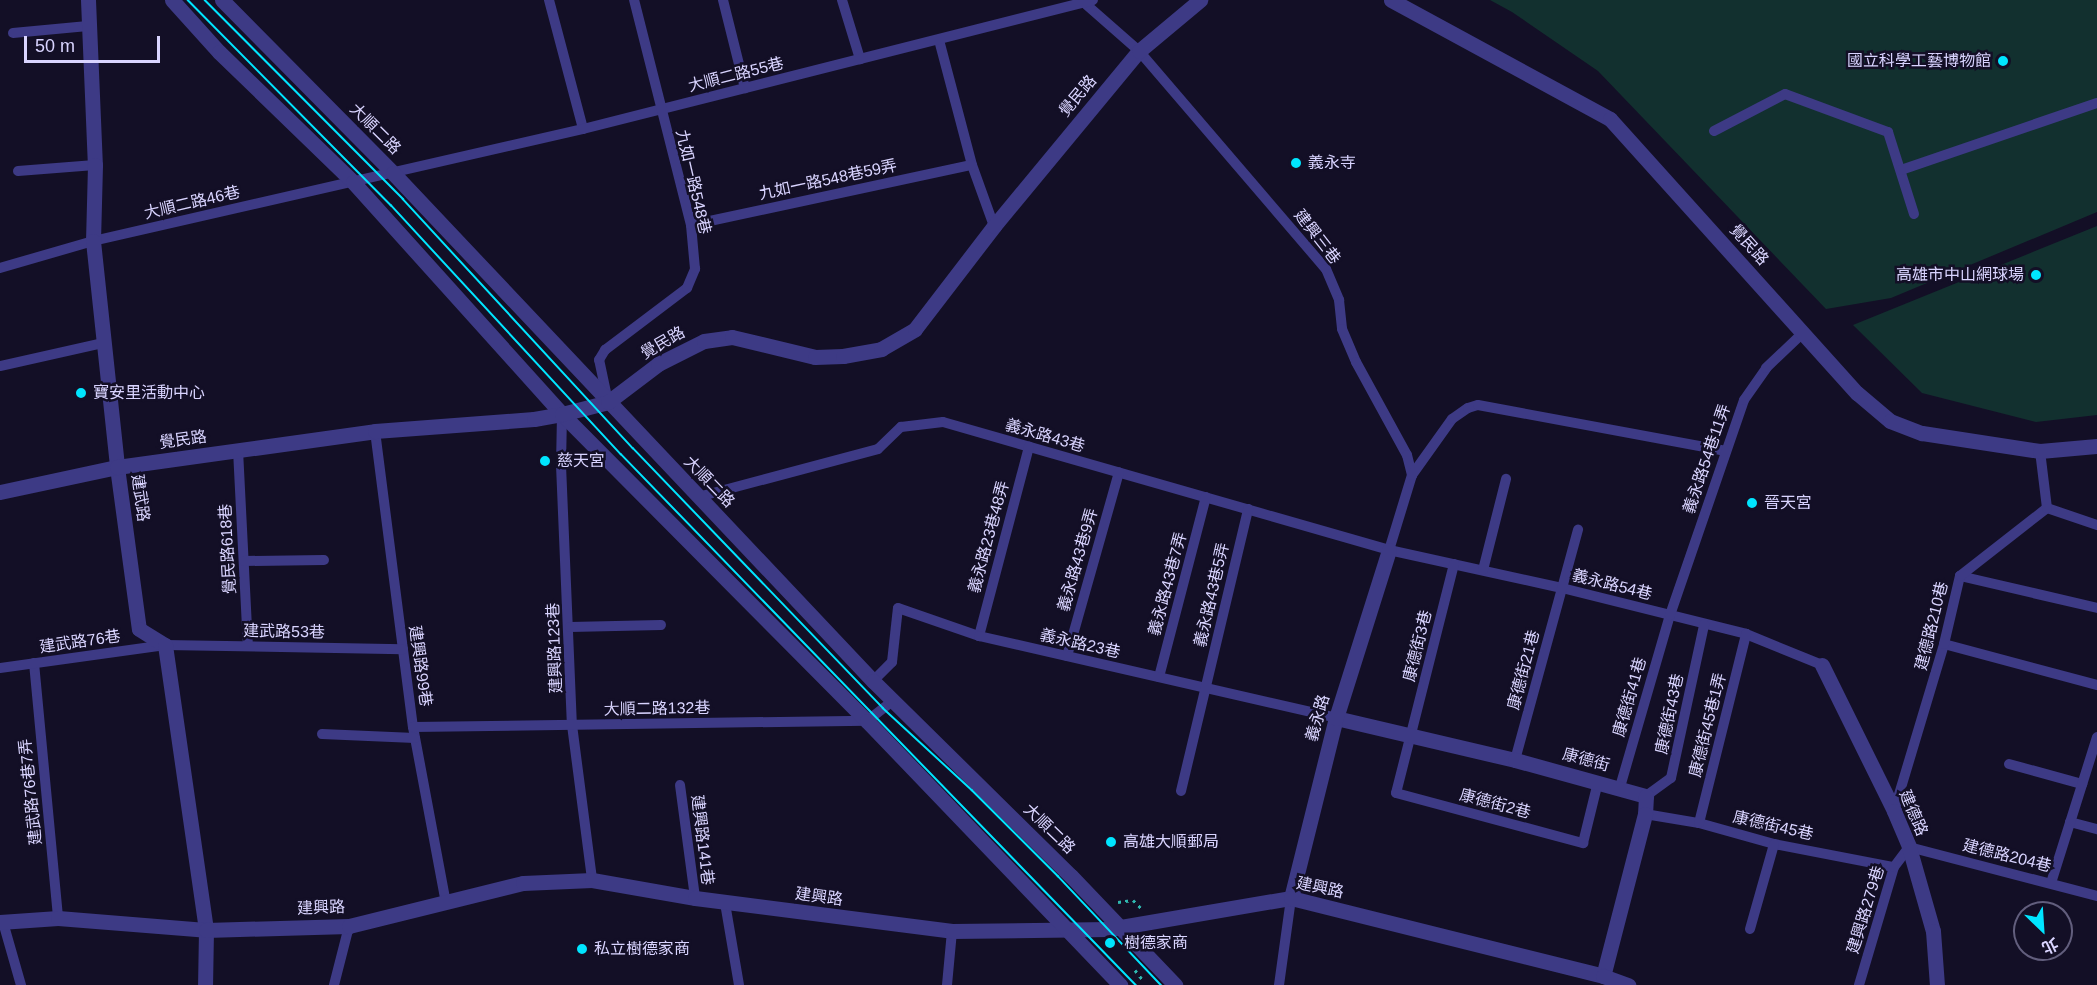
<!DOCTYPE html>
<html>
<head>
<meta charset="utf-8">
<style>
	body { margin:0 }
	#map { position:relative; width:2097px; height:985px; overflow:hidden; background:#130f26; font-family:Arial,"Noto Sans TC",sans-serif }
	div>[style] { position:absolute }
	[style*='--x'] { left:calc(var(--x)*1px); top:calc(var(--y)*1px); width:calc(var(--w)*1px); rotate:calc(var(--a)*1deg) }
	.green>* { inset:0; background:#12302f }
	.path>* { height:3px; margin-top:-1.5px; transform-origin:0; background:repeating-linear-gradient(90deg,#2fb8b0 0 3px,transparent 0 7.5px) }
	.service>* { height:10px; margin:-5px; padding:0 5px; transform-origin:5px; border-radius:5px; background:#3d3a85 }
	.minor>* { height:15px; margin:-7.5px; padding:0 7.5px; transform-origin:7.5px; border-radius:7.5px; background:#3d3a85 }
	.tertiary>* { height:15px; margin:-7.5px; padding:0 7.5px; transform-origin:7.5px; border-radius:7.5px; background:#3d3a85 }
	.tram>* { height:1.5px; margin:-0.75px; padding:0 0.75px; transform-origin:0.75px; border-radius:0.75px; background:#00e5ff }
	.dots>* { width:16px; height:16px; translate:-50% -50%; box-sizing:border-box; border:3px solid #130f26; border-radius:50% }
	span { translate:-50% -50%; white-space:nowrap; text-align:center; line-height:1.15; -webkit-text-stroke:5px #130f26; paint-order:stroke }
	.poi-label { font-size:16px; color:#d9d4ff }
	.right { translate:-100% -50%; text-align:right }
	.left { translate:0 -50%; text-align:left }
	.street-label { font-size:16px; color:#d9d4ff }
	.north { position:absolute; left:2013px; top:901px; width:60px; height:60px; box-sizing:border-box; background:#130f26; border:2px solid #625e7d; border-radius:50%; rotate:155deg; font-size:16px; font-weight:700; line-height:24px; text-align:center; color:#d9d4ff }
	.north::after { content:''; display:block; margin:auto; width:21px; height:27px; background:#00e5ff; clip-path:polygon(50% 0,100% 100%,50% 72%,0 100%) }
	.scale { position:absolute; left:24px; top:36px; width:136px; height:27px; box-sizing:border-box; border:3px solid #d9d4ff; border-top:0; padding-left:8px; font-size:18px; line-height:21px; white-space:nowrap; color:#d9d4ff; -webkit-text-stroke:4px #130f26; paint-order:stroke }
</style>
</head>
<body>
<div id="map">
	<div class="green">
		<div style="clip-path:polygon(1490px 0,2097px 0,2097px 212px,1891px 298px,1826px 309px,1598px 71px,1512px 12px)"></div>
		<div style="clip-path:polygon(2097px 226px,2097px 415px,2036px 422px,1922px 393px,1853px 325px)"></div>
	</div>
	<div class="path">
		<div style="--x:1118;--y:902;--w:15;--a:-8"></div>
		<div style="--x:1133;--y:900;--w:11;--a:45"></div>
		<div style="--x:1161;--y:945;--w:12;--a:-48"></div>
		<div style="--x:1135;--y:970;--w:11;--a:52"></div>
	</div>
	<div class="service">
		<div style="--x:549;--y:0;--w:133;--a:75.2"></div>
		<div style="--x:723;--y:0;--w:91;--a:76"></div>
		<div style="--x:842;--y:0;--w:62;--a:73"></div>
		<div style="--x:1081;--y:0;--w:77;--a:41.3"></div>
		<div style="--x:1139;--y:51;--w:287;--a:49.4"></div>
		<div style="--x:1326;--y:269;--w:34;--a:67"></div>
		<div style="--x:1339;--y:300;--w:29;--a:84"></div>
		<div style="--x:1342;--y:329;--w:36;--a:67"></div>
		<div style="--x:1356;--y:362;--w:106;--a:61.3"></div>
		<div style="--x:1407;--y:455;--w:21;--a:76"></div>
		<div style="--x:1412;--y:475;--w:78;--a:107"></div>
		<div style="--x:13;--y:33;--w:75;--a:-5.3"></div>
		<div style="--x:939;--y:40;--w:129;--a:75.2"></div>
		<div style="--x:972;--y:165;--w:65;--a:70.2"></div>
		<div style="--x:1714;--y:131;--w:80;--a:-27.5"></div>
		<div style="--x:1785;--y:94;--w:110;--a:20.3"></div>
		<div style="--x:1888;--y:132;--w:86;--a:72.4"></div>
		<div style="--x:1901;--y:170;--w:207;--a:-18.9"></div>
		<div style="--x:18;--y:171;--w:77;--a:-4.5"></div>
		<div style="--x:691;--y:225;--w:287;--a:-12.1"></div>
		<div style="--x:0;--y:268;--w:97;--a:-16.2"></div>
		<div style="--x:93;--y:241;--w:503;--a:-12.88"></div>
		<div style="--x:583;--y:129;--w:526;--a:-14.19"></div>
		<div style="--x:0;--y:366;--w:106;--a:-12.6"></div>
		<div style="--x:607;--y:397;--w:38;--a:-102"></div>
		<div style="--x:599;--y:360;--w:12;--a:-59"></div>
		<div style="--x:605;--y:350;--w:103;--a:-37.1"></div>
		<div style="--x:687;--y:288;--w:21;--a:-67"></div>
		<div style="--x:695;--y:269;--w:44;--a:-95.2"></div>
		<div style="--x:691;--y:225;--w:232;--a:-104.2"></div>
		<div style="--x:562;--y:414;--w:51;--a:91.1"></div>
		<div style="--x:561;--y:465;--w:260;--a:87.6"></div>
		<div style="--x:572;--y:725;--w:156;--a:82.6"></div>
		<div style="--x:375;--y:431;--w:298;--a:82.7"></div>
		<div style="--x:413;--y:727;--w:180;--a:79.4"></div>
		<div style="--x:238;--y:450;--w:196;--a:87.1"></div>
		<div style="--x:1412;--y:475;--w:69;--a:-54.5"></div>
		<div style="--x:1452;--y:419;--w:19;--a:-35"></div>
		<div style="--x:1468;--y:408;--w:10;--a:-17"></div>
		<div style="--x:1478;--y:405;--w:251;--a:10.5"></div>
		<div style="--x:698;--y:497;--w:186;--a:-14.9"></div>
		<div style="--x:878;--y:449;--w:32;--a:-44"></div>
		<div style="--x:901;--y:427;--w:42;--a:-6.8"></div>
		<div style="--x:943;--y:422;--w:464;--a:16"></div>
		<div style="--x:1389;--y:550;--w:177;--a:12.4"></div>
		<div style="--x:1562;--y:588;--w:190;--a:14"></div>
		<div style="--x:1746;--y:634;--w:82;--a:22.2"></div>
		<div style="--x:2047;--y:508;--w:53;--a:18.8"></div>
		<div style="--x:244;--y:561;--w:80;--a:-0.7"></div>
		<div style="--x:1454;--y:564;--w:236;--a:104.2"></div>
		<div style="--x:1396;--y:793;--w:194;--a:15"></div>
		<div style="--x:1583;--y:843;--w:63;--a:-76.2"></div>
		<div style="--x:1483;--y:570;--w:94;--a:-75.8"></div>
		<div style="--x:1960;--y:576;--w:141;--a:13.1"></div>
		<div style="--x:570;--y:627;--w:91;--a:-1.3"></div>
		<div style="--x:979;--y:636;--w:196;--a:-75.2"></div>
		<div style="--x:1944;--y:644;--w:158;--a:15"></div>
		<div style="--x:1067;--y:656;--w:191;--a:-74.2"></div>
		<div style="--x:34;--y:663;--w:256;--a:84.6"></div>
		<div style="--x:0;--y:668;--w:167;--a:-7.9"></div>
		<div style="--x:165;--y:645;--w:238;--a:1"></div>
		<div style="--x:1159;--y:677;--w:186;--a:-75.4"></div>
		<div style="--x:873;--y:681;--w:27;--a:-45"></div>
		<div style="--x:892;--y:662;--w:54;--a:-83.7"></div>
		<div style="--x:898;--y:608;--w:86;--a:19.1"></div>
		<div style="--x:979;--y:636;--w:366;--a:12.9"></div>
		<div style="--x:413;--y:727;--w:454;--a:-0.8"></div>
		<div style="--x:867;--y:721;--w:33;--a:-38"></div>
		<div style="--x:322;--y:734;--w:93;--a:2.5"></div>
		<div style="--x:1515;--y:760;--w:239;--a:-74.7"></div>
		<div style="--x:2009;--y:764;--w:76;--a:15.3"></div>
		<div style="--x:680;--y:785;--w:114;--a:82.4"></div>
		<div style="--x:1620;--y:787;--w:179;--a:-73.8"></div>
		<div style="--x:1670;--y:615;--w:227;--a:-71"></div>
		<div style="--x:1744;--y:400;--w:39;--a:-55"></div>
		<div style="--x:1766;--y:368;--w:52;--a:-43.5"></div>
		<div style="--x:1181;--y:791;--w:290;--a:-76.6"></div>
		<div style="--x:1646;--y:796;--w:31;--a:-36"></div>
		<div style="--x:1671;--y:778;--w:157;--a:-77.8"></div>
		<div style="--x:1894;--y:811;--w:174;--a:-73.3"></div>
		<div style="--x:1944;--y:644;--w:70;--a:-76.8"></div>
		<div style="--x:1960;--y:576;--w:110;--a:-38"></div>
		<div style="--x:2047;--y:508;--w:57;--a:-97"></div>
		<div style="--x:1645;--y:814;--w:55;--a:9.5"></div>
		<div style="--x:1699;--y:823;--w:78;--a:15.6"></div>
		<div style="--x:1774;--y:844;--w:122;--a:10.9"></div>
		<div style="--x:2070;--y:822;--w:28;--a:15"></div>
		<div style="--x:1699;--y:823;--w:195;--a:-76"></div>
		<div style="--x:2051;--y:883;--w:153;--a:-72.5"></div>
		<div style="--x:725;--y:903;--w:83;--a:80.3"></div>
		<div style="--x:3;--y:922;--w:66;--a:74.1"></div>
		<div style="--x:1750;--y:929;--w:88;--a:-74.2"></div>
		<div style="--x:334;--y:985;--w:61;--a:-75.7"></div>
		<div style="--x:947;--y:985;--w:54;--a:-84.7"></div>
		<div style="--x:1279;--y:985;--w:88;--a:-82.1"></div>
		<div style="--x:1859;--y:985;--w:123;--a:-73.5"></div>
		<div style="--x:1894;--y:867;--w:25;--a:-53"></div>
		<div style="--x:1909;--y:847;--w:194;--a:14.6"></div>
	</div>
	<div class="minor">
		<div style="--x:88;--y:0;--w:165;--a:87.6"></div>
		<div style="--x:95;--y:165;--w:76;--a:91.5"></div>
		<div style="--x:93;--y:241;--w:227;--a:83.9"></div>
		<div style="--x:117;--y:467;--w:163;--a:82.3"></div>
		<div style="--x:139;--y:629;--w:31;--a:32"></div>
		<div style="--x:165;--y:645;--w:288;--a:81.8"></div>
		<div style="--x:206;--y:930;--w:55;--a:91"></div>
		<div style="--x:1822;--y:665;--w:163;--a:63.7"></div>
		<div style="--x:1894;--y:811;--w:39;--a:67"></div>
		<div style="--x:1909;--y:847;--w:87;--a:74.1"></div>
		<div style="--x:1933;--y:931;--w:54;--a:85.8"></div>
		<div style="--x:1336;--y:718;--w:184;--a:13.2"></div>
		<div style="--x:1515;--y:760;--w:136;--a:15.4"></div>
		<div style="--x:1646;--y:796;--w:18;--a:93"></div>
		<div style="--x:1645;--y:814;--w:167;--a:104.5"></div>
		<div style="--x:1291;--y:898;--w:186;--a:-76"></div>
		<div style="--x:1336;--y:718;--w:176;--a:-72.5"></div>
		<div style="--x:0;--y:922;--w:58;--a:-3.9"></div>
		<div style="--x:58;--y:918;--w:148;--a:4.6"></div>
		<div style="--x:206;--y:930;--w:143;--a:-1.6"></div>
		<div style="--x:349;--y:926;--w:179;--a:-13.9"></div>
		<div style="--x:523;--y:883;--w:69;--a:-2.5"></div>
		<div style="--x:592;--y:880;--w:105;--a:9.9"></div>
		<div style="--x:695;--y:898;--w:259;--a:7.3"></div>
		<div style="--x:952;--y:931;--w:157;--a:-0.7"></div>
		<div style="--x:1109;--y:929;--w:185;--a:-9.7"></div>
		<div style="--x:1291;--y:898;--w:322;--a:14"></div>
		<div style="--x:1603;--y:976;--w:27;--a:20"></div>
	</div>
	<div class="tertiary">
		<div style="--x:172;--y:0;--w:70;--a:47.9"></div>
		<div style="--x:219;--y:52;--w:187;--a:44.1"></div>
		<div style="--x:353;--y:182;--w:312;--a:48"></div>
		<div style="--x:562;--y:414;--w:433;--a:45.2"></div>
		<div style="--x:867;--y:721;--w:366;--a:46.2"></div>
		<div style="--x:222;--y:0;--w:243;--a:45.3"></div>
		<div style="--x:393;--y:173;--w:699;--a:46.62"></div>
		<div style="--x:873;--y:681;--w:278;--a:44.6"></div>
		<div style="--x:1071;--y:876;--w:151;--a:46.3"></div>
		<div style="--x:1391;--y:0;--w:249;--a:28.5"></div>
		<div style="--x:1610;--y:119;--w:369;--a:48"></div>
		<div style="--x:1857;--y:393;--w:43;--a:40.3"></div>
		<div style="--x:1890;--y:421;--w:34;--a:21"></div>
		<div style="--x:1922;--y:433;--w:119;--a:8.7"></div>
		<div style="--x:2040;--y:451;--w:57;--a:-5"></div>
		<div style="--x:0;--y:492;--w:120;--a:-12.1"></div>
		<div style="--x:117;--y:467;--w:260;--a:-7.9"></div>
		<div style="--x:375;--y:431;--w:159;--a:-4.3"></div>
		<div style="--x:534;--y:419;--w:28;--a:-10"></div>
		<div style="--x:562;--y:414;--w:48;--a:-14.6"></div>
		<div style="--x:608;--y:402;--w:63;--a:-37.2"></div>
		<div style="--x:658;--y:364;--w:51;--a:-26.6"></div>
		<div style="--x:704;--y:341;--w:28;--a:-8"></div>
		<div style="--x:732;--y:337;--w:85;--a:13.5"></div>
		<div style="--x:815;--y:357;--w:28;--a:-2"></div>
		<div style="--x:843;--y:356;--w:39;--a:-10"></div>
		<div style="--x:881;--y:349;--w:39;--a:-30"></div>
		<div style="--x:915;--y:329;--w:130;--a:-52.5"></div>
		<div style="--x:994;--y:226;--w:227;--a:-50.4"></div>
		<div style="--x:1139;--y:51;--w:80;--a:-39.9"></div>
	</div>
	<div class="tram">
		<div style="--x:188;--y:0;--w:289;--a:45.3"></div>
		<div style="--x:391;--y:205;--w:339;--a:47.3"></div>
		<div style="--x:621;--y:454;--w:740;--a:45.88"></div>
		<div style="--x:205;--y:0;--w:281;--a:45.1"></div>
		<div style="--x:403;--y:199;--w:339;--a:47.3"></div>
		<div style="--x:633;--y:448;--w:361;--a:46.1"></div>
		<div style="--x:883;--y:708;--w:121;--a:42.7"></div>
		<div style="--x:972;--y:790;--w:122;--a:45"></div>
		<div style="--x:1058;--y:876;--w:150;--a:46.6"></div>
	</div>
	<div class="dots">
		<div style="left:2003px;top:61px;background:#00e5ff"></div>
		<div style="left:1296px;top:163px;background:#00e5ff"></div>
		<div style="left:2036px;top:275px;background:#00e5ff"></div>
		<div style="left:81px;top:393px;background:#00e5ff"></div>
		<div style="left:545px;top:461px;background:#00e5ff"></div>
		<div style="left:1752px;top:503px;background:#00e5ff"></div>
		<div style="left:1111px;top:842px;background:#00e5ff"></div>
		<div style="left:1110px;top:943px;background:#00e5ff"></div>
		<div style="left:582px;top:949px;background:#00e5ff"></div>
	</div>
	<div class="poi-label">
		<span class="right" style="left:1991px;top:61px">國立科學工藝博物館</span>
		<span class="left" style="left:1308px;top:163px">義永寺</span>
		<span class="right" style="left:2024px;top:275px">高雄市中山網球場</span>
		<span class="left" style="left:93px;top:393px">寶安里活動中心</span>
		<span class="left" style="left:557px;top:461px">慈天宮</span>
		<span class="left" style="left:1764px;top:503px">晉天宮</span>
		<span class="left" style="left:1123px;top:842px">高雄大順郵局</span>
		<span class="left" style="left:1124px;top:943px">樹德家商</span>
		<span class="left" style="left:594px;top:949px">私立樹德家商</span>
	</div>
	<div class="street-label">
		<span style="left:736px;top:75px;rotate:-14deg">大順二路55巷</span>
		<span style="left:1078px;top:96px;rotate:-50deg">覺民路</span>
		<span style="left:375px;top:129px;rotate:45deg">大順二路</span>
		<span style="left:828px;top:180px;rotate:-12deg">九如一路548巷59弄</span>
		<span style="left:693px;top:182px;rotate:77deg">九如一路548巷</span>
		<span style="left:192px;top:203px;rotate:-13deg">大順二路46巷</span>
		<span style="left:1317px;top:237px;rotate:52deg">建興三巷</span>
		<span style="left:1749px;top:245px;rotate:48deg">覺民路</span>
		<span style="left:663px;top:343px;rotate:-30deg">覺民路</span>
		<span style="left:1045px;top:436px;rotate:16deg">義永路43巷</span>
		<span style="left:183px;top:440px;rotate:-8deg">覺民路</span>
		<span style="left:1707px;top:459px;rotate:-71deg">義永路54巷11弄</span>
		<span style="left:709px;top:482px;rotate:46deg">大順二路</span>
		<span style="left:140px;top:498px;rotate:82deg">建武路</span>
		<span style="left:989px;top:537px;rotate:-75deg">義永路23巷48弄</span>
		<span style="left:228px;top:549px;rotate:-93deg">覺民路618巷</span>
		<span style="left:1078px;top:560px;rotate:-74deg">義永路43巷9弄</span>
		<span style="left:1168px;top:584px;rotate:-75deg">義永路43巷7弄</span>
		<span style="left:1612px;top:585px;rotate:14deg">義永路54巷</span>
		<span style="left:1212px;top:595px;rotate:-77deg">義永路43巷5弄</span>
		<span style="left:1932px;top:626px;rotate:-76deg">建德路210巷</span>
		<span style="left:284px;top:632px;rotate:1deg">建武路53巷</span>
		<span style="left:80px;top:642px;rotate:-8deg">建武路76巷</span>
		<span style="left:1080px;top:644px;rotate:13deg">義永路23巷</span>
		<span style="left:1418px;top:646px;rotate:-76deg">康德街3巷</span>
		<span style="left:555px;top:648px;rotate:-92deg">建興路123巷</span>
		<span style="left:420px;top:666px;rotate:82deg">建興路99巷</span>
		<span style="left:1524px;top:670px;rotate:-75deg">康德街21巷</span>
		<span style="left:1630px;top:697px;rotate:-74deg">康德街41巷</span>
		<span style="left:657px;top:709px;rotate:-1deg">大順二路132巷</span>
		<span style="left:1670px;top:714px;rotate:-78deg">康德街43巷</span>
		<span style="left:1318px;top:718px;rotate:-74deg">義永路</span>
		<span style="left:1708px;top:725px;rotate:-76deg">康德街45巷1弄</span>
		<span style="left:1586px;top:760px;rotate:15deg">康德街</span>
		<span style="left:31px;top:792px;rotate:-96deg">建武路76巷7弄</span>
		<span style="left:1495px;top:804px;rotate:15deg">康德街2巷</span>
		<span style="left:1913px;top:813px;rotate:67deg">建德路</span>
		<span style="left:1773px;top:826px;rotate:13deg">康德街45巷</span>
		<span style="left:1049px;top:829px;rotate:44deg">大順二路</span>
		<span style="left:702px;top:840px;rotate:83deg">建興路141巷</span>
		<span style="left:2007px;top:856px;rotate:14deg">建德路204巷</span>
		<span style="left:1320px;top:888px;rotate:12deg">建興路</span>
		<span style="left:819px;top:897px;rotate:8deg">建興路</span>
		<span style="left:321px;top:908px;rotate:-2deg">建興路</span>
		<span style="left:1866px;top:910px;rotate:-73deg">建興路279巷</span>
	</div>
	<div class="north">北</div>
	<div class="scale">50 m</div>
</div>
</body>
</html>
